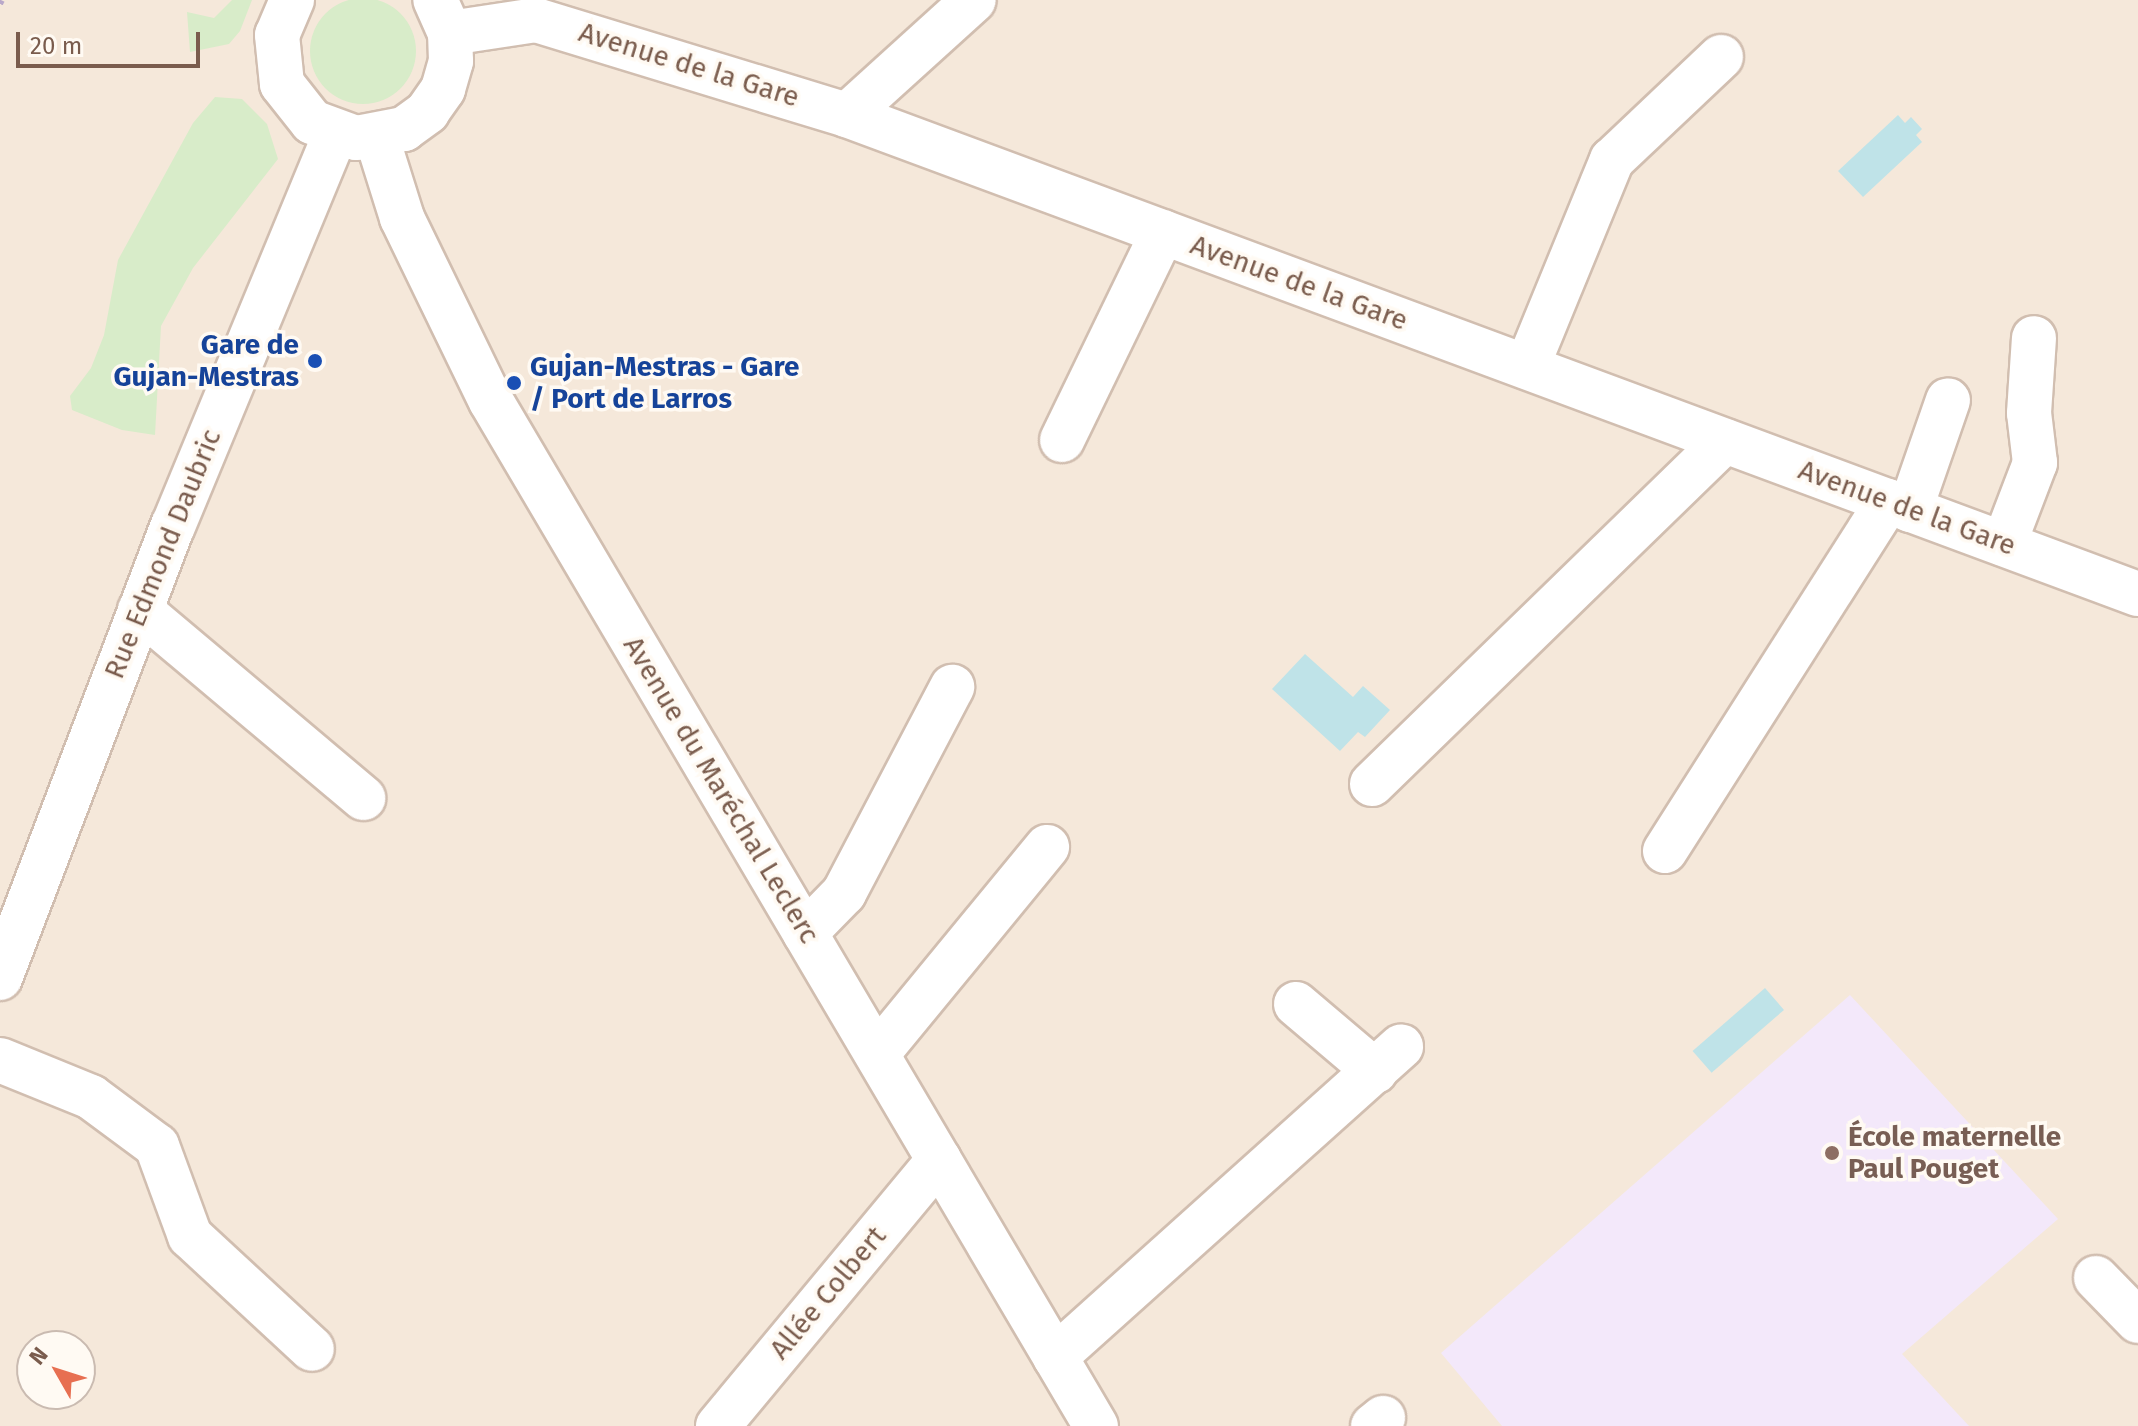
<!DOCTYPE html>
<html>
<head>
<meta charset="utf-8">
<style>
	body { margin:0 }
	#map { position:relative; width:2138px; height:1426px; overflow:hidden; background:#fdf6ec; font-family:"Fira Sans",sans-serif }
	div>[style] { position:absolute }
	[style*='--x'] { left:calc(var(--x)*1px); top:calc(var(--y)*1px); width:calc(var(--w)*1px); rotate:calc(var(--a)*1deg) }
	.residential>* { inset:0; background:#f5e8da }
	.education>* { inset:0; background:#f3e8fa }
	.green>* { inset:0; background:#d8ecc9 }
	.round { border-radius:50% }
	.water>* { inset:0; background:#bfe3e8; transform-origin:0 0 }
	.roads { filter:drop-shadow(2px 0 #d1beb0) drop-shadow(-2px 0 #d1beb0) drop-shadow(0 2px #d1beb0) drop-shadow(0 -2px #d1beb0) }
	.minor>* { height:44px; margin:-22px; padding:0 22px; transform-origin:22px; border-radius:22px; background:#fff }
	.rail>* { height:6px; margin-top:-3px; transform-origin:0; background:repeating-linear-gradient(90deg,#b9a8c9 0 12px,transparent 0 20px) }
	.dots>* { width:22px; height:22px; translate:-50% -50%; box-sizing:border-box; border:4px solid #fffaf3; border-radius:50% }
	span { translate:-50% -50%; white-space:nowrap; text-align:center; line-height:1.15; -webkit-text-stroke:7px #fffaf3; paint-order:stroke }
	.street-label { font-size:28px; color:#7a5c4d }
	.transit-label { font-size:28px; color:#164399; font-weight:700 }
	.right { translate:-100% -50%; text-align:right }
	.left { translate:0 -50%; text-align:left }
	.education-label { font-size:28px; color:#785e54; font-weight:700 }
	.north { position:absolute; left:16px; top:1330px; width:80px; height:80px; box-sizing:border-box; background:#fffaf3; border:2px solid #cabbb1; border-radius:50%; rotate:309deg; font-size:22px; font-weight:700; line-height:32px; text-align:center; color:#7a5c4d }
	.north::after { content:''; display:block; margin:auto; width:28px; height:36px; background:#e76f51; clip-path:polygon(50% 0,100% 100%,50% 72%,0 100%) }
	.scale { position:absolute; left:16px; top:32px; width:184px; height:36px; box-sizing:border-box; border:4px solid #7a5c4d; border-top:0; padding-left:10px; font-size:24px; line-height:28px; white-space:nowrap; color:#7a5c4d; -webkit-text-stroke:6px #fffaf3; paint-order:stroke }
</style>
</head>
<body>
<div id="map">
	<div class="residential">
		<div style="clip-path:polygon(evenodd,0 0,2138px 0,2138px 1426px,0 1426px,0 0,32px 1346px,80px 1346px,80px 1394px,32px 1394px,32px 1346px)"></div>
	</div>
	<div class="education">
		<div style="clip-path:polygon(1850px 995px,2058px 1219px,1902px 1354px,1969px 1426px,1502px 1426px,1441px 1353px)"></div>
	</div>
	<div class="green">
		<div class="round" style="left:310px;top:-2px;width:106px;height:106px"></div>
		<div style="clip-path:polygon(232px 0,252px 0,240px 31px,229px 44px,190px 52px,187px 12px,214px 18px)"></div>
		<div style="clip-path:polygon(215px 97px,242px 99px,267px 124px,278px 159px,193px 268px,161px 326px,155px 435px,122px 430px,72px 410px,70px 396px,91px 368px,104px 335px,118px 260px,193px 123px)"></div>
	</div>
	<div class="water">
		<div style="clip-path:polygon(1898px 115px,1905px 123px,1911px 117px,1922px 129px,1916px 135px,1922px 142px,1863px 197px,1838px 171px)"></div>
		<div style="clip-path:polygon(1305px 654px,1353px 697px,1363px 686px,1390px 710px,1365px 737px,1358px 732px,1340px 751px,1272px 689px)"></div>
		<div style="left:1765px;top:988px;width:29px;height:96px;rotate:49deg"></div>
	</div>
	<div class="roads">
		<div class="minor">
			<div style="--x:292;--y:0;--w:38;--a:113"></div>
			<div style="--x:277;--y:35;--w:49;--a:84.2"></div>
			<div style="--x:282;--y:84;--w:48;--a:51.7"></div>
			<div style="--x:312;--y:122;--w:47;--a:20"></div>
			<div style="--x:356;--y:138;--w:49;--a:-10.6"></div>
			<div style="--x:404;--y:129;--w:29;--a:-36"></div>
			<div style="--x:427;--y:112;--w:28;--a:-55"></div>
			<div style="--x:443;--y:89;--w:29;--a:-74"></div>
			<div style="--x:451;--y:61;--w:28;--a:-92"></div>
			<div style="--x:450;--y:33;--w:36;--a:-114"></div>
			<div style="--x:450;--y:33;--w:87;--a:-8.6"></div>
			<div style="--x:536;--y:20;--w:325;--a:17"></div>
			<div style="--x:847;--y:115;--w:1377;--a:20.36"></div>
			<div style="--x:847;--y:115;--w:171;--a:-42.2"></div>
			<div style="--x:377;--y:138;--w:84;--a:72.6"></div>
			<div style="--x:402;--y:218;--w:203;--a:64.1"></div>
			<div style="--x:491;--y:401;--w:1190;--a:59.45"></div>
			<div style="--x:1527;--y:367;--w:224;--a:-67.7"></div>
			<div style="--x:1612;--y:160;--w:150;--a:-43.4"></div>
			<div style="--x:1062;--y:440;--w:231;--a:-64.1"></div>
			<div style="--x:1910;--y:510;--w:116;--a:-70.9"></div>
			<div style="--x:2004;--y:544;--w:87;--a:-69.1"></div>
			<div style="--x:2035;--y:463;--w:50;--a:-96.8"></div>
			<div style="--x:2029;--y:413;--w:75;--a:-86.2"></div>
			<div style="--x:140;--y:610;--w:292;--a:40.1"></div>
			<div style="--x:1372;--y:784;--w:492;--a:-44.2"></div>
			<div style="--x:1665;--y:851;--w:415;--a:-57.5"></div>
			<div style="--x:805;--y:933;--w:56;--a:-45.7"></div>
			<div style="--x:844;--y:893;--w:233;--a:-62.3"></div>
			<div style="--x:0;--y:978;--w:484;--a:-69.1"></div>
			<div style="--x:173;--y:526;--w:424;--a:-67.5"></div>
			<div style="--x:1296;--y:1004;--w:104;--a:40.3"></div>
			<div style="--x:877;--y:1054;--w:268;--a:-50.6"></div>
			<div style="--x:0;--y:1060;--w:98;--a:22.1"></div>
			<div style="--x:91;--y:1097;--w:82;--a:36.6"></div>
			<div style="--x:157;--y:1146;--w:96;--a:69.9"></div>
			<div style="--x:190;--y:1236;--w:166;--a:42.8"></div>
			<div style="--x:2096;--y:1278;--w:60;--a:45.7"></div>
			<div style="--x:1055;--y:1357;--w:465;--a:-41.9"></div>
			<div style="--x:718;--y:1426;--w:346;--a:-50.3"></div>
			<div style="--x:1373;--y:1426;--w:13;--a:-39"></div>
		</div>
	</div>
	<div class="rail">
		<div style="--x:0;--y:4;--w:4;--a:-63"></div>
	</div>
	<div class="dots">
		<div style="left:315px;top:361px;background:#1a4fb4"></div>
		<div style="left:514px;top:383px;background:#1a4fb4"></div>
		<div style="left:1832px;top:1153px;background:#8d6e63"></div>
	</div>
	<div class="street-label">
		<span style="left:689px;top:65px;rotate:17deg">Avenue de la Gare</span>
		<span style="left:1299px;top:283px;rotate:20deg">Avenue de la Gare</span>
		<span style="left:1907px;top:508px;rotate:20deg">Avenue de la Gare</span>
		<span style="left:163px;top:554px;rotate:-68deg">Rue Edmond Daubric</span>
		<span style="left:721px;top:790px;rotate:59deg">Avenue du Maréchal Leclerc</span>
		<span style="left:828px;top:1293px;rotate:-50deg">Allée Colbert</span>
	</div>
	<div class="transit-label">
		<span class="right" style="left:299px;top:361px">Gare de<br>Gujan-Mestras</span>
		<span class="left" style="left:530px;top:383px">Gujan-Mestras - Gare<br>/ Port de Larros</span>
	</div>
	<div class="education-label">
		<span class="left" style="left:1848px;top:1153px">École maternelle<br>Paul Pouget</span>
	</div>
	<div class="north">N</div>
	<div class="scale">20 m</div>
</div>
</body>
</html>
